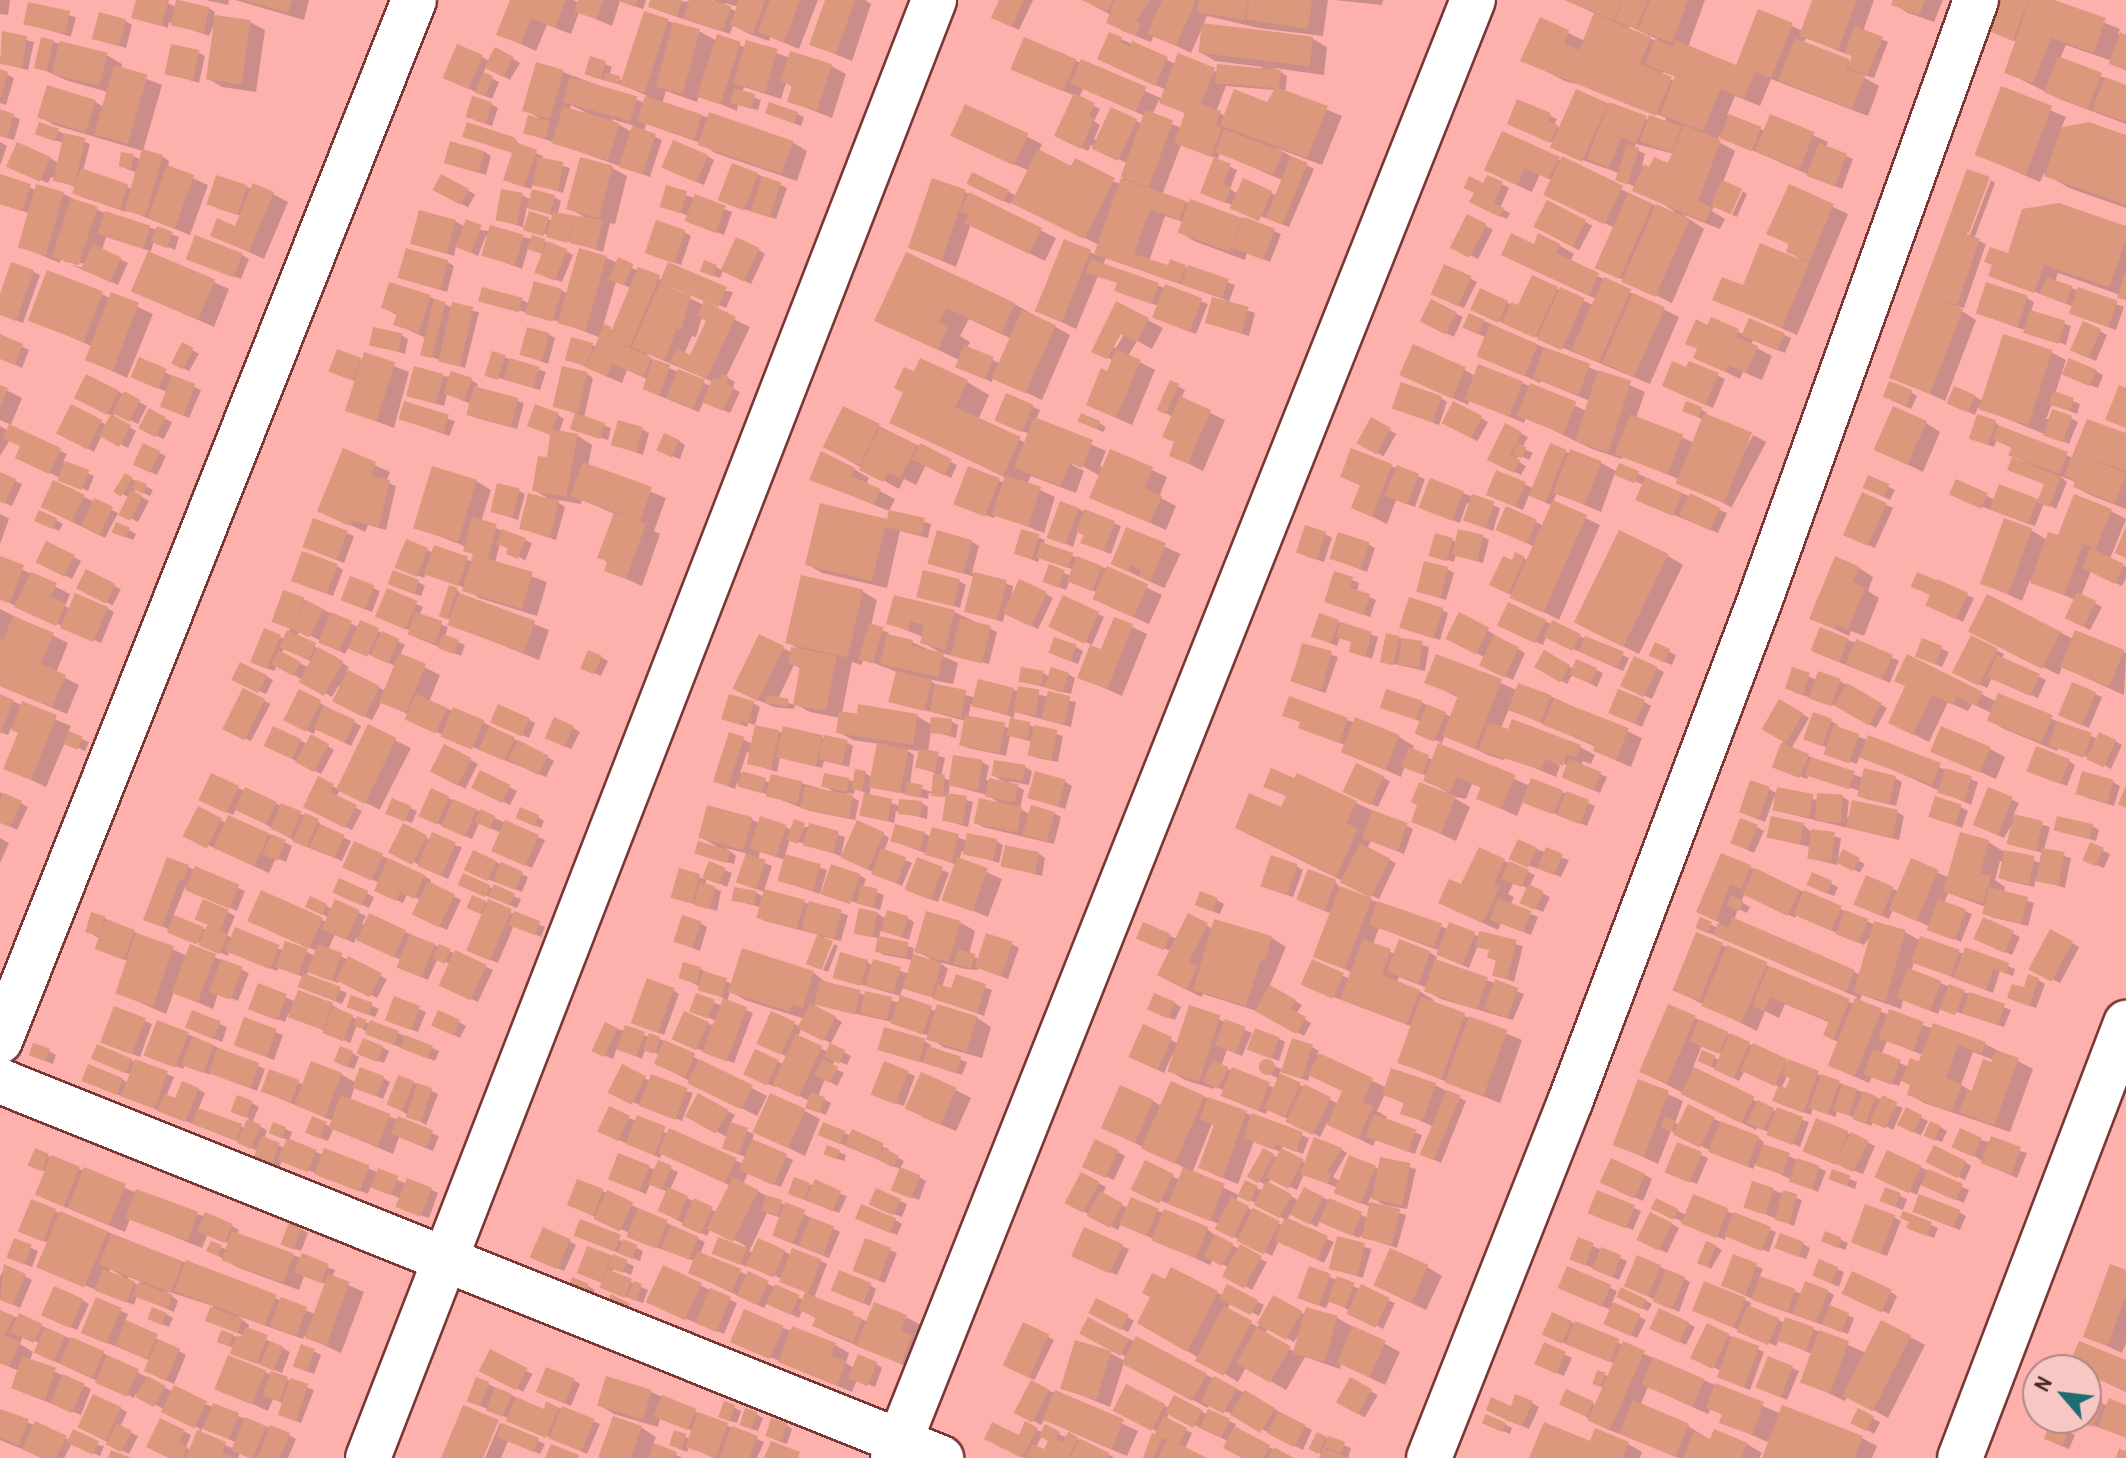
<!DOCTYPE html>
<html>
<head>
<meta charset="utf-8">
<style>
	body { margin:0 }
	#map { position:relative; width:2126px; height:1458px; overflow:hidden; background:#feb1ac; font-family:"Archivo Narrow",sans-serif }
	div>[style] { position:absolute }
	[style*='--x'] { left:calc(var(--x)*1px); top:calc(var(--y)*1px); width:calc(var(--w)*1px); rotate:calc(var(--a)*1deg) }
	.shadow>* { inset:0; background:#0003; transform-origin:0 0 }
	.building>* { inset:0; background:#dc987c; transform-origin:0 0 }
	.round { border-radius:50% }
	.roads { filter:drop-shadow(2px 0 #783735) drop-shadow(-2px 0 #783735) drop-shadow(0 2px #783735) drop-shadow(0 -2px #783735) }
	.minor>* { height:44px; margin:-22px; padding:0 22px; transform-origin:22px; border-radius:22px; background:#fff }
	span { translate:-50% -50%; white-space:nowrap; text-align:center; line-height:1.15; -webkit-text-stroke:6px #f7c7c4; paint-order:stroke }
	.north { position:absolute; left:2022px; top:1354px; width:80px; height:80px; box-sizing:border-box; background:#f7c7c4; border:2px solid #b08785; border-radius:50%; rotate:298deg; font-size:22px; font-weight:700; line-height:32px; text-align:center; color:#462826 }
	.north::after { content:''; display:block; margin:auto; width:28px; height:36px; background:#206c72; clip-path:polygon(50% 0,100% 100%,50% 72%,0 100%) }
</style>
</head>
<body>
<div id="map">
	<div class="shadow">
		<div style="clip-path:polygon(0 0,10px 0,8px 15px,0 14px)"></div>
		<div style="clip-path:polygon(139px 0,161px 0,176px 7px,178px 0,209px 8px,215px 12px,214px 17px,250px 22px,265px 30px,256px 92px,222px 87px,207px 78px,217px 18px,209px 36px,169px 22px,168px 28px,134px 17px)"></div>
		<div style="clip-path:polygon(206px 0,229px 0,228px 5px)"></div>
		<div style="clip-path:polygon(235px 0,309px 0,304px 20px)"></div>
		<div style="clip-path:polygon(512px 0,573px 0,579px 3px,580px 0,646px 0,643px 9px,620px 1px,612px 26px,579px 12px,571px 34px,547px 25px,536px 51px,499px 34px)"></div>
		<div style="clip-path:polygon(evenodd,652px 0,717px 3px,713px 0,818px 0,799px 49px,770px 37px,769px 41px,747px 33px,733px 25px,730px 34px,692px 22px,657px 10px,651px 6px,652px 0,725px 3px,739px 7px,737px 12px,724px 5px,725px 3px)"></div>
		<div style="clip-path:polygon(827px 0,865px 0,871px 4px,852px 61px,812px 45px)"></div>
		<div style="clip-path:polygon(1001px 0,1033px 0,1019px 30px,1000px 21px)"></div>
		<div style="clip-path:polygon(evenodd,1083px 0,1328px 0,1323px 36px,1259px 28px,1207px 16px,1203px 25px,1313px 39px,1327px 47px,1324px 75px,1274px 68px,1287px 76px,1285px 92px,1342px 116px,1322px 165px,1276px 148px,1314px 169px,1289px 227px,1209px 196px,1216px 158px,1181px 145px,1162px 195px,1246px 219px,1281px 234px,1270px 262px,1247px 253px,1245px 260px,1194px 241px,1180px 232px,1183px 222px,1165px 216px,1149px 261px,1169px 268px,1185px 267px,1235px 285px,1228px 304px,1255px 313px,1249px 336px,1207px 323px,1226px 300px,1106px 258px,1103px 265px,1208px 304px,1196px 334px,1155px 318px,1159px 306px,1123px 294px,1119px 283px,1098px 276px,1076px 329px,1036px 310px,1090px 252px,1096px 255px,1099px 245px,1012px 201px,1010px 204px,975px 187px,1008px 191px,1016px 196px,1029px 171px,968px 143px,966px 107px,1042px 144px,1039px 152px,1072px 169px,1121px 184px,1128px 164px,1091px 145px,1088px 151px,1063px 139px,1075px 96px,1013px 68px,1076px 61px,1163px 99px,1166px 90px,1099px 58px,1121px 39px,1176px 64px,1218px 72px,1261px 70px,1262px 67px,1215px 61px,1200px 52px,1202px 28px,1191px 53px,1154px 35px,1151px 42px,1123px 31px,1108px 22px,1111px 15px,1083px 0,1226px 86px,1276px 90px,1267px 104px,1226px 116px,1216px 112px,1226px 86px,1083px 0,1083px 89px,1145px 116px,1142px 124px,1112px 109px,1097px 140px,1094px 139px,1100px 125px,1094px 121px,1100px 109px,1079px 98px,1083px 89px,1083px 0,1159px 100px,1186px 114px,1181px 128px,1152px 115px,1159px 100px,1083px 0,1220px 153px,1282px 180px,1275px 195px,1244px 181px,1238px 194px,1230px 189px,1237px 170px,1217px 161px,1220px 153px)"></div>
		<div style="clip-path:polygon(1334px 0,1383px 0,1382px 5px)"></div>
		<div style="clip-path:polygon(evenodd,1565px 0,1705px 0,1688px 47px,1737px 67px,1759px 11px,1803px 31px,1814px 0,1874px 0,1863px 31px,1888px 42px,1874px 78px,1856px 73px,1879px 86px,1868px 116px,1771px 79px,1760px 106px,1735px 96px,1727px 115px,1765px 131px,1771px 116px,1828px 142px,1826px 147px,1853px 159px,1842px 189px,1719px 136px,1717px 141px,1735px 151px,1712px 211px,1725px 219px,1720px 229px,1682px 214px,1704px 229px,1672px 303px,1599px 268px,1615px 228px,1561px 202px,1553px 181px,1540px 174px,1532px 192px,1501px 178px,1503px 133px,1673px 214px,1674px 211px,1636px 187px,1619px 180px,1621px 174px,1569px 155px,1555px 147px,1556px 144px,1516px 127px,1518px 101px,1557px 119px,1554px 125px,1562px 129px,1577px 92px,1649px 120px,1665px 121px,1666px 118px,1575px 80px,1575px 84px,1565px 81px,1523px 60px,1541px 20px,1585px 41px,1596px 14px,1565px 0,1629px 26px,1657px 39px,1656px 41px,1628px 30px,1629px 26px,1565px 0,1806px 38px,1854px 57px,1852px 62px,1803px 43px,1806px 38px,1565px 0,1663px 72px,1677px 77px,1675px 82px,1662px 74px,1663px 72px,1565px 0,1636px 144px,1674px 154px,1670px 166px,1650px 169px,1642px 166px,1645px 154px,1634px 148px,1636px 144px)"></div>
		<div style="clip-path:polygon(1895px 0,1943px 0,1934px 22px,1908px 13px,1893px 4px)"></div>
		<div style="clip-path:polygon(2002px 0,2048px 0,2120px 29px,2118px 34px,2126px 37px,2126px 71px,2112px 61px,2066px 45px,2060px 59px,2126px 87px,2126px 124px,2062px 100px,2006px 72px,2017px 42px,1997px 34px)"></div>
		<div style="left:30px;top:4px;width:48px;height:20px;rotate:16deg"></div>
		<div style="clip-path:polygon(evenodd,645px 14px,699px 31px,717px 41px,746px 47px,747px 42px,790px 58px,831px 66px,846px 74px,832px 118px,789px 101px,793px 87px,786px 83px,781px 99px,744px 87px,742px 93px,761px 100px,758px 110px,738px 105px,737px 111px,699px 95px,697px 102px,666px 91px,662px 104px,792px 142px,807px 151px,797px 181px,715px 153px,701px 143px,646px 124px,644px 132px,662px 140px,650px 177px,525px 132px,539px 118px,525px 110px,563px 72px,645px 103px,647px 96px,625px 86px,592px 77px,592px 59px,612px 67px,609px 75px,626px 82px,645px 14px,571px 105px,587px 113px,570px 110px,571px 105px,645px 14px,612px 119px,634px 126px,632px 132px,612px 121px,612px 119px)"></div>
		<div style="clip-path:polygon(125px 21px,132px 25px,126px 48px,95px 38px)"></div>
		<div style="clip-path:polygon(4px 34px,34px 42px,28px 70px,0 63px)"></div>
		<div style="clip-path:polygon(53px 42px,107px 55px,122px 64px,121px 69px,162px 85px,143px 151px,54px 125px,39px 116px,95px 102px,104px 107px,108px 92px,68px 81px,37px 67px)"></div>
		<div style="clip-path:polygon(496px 49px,520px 63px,510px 80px,486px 67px,483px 74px,499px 82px,492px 99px,451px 81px,482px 57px,489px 61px)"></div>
		<div style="clip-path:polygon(198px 52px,205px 56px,199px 83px,166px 73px)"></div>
		<div style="clip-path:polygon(0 71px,14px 78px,6px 105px,0 103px)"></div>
		<div style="clip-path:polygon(2002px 89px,2066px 117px,2061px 129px,2126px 137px,2126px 208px,2069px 188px,2044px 173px,2040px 182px,1976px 154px)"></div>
		<div style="clip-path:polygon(491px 104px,498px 108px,492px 126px,474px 120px)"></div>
		<div style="clip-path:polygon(0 111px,20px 119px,14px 140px,0 136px)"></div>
		<div style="clip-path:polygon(797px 114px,804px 117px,801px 126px,774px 116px)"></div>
		<div style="clip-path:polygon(468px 125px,516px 140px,521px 147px,543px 156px,542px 160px,570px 168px,563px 193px,533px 183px,531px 189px,512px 183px,514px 153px)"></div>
		<div style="clip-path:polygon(58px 131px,90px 144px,83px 171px,132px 189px,137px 173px,120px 166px,134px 156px,141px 160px,143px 151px,163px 157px,169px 161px,168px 167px,208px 185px,190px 235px,127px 210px,126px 212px,82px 197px,77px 188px,51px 177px,48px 183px,16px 170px,50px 158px,58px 163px,64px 143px,44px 137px)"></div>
		<div style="clip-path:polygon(0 142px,7px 146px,0 166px)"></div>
		<div style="clip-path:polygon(485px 152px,491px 156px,486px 175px,446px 162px)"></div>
		<div style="clip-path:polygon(707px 156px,714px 160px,704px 185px,671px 171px)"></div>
		<div style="clip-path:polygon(evenodd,612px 168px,627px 176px,615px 224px,610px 223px,603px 252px,497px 219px,522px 195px,531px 200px,554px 197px,561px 201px,558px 213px,589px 220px,569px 208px,612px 168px,527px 206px,554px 216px,553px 221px,530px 213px,527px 226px,523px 226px,527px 206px)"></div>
		<div style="clip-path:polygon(1968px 171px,1987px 178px,1963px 243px,1966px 245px,1991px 180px,1995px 183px,1974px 239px,1986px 244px,1964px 308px,1954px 306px,1976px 320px,1945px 401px,1892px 377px)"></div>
		<div style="clip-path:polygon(757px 174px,787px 188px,776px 219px,727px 204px)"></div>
		<div style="clip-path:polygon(0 176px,36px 190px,63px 194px,105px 213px,179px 237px,175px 250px,154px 241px,150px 254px,229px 289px,214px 327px,134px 291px,150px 251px,106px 237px,102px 250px,128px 263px,118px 285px,69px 264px,89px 270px,90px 266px,68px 259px,68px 263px,61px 259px,60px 263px,19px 246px,29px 213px,0 204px)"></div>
		<div style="left:442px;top:176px;width:38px;height:15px;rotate:29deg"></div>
		<div style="clip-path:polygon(1488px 177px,1509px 188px,1500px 208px,1510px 213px,1507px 219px,1478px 206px)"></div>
		<div style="clip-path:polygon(246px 187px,273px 194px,288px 202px,264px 259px,212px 235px,236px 228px,241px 216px,216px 208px)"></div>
		<div style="clip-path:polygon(1790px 187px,1848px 214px,1797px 335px,1715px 299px,1801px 260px,1788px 251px)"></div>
		<div style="clip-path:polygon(667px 188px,732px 212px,724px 235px,694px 224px,689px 216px,662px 206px)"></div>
		<div style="clip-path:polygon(1743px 191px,1747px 194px,1737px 217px,1732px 215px)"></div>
		<div style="clip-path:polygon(965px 192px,1056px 238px,1045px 261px,971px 224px,956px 267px,909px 247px)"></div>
		<div style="left:1548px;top:202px;width:50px;height:28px;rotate:28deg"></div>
		<div style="left:1468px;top:217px;width:28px;height:33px;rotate:27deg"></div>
		<div style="clip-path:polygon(455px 221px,465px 227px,544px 241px,566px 251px,573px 255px,562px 282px,545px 276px,544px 255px,528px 248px,522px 269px,484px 255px,489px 238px,486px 236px,478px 256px,456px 246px,454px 256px,412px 243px)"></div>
		<div style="clip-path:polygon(2126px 228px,2126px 300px,2120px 295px,2058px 273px,2055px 282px,2124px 307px,2116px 330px,2078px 316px,2072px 312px,2074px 307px,1991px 275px,2020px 260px)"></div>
		<div style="clip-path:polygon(684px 232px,691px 236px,681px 265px,654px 256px)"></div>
		<div style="clip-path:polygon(1559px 245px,1574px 254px,1570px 262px,1679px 317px,1650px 384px,1479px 313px,1481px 291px,1519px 308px,1533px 278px,1593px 305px,1596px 299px,1503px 255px,1534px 246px)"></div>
		<div style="clip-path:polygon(759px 250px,765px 254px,751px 284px,731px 274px)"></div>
		<div style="clip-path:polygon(242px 255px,249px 259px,241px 279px,195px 262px)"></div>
		<div style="clip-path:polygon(evenodd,907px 255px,1014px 304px,1070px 335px,1042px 400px,993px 377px,992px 382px,963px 370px,959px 360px,877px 320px,907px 255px,969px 319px,1012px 339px,1001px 364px,967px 348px,970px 342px,960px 336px,969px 319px)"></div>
		<div style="clip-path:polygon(evenodd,606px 258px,663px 280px,733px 292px,726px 308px,674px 286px,672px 290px,750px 327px,726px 377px,735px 382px,732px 388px,740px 392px,730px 413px,704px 401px,699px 412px,650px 392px,647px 379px,627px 370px,622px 383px,603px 375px,568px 359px,592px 345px,597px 347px,601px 338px,560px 322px,481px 300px,522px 300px,530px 304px,561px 290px,568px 294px,606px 258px,616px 282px,631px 288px,614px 331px,603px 326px,616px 282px,606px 258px,702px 317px,708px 321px,691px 357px,684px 354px,692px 336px,696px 337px,702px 317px,606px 258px,646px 353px,713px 382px,711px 386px,655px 362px,646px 353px)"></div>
		<div style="clip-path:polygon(447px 262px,454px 266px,447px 292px,400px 277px)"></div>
		<div style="clip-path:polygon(716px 267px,723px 271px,720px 278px,709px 274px)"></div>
		<div style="clip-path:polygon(33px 272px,40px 275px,23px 323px,0 314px,0 300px)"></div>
		<div style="clip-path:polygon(1470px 278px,1477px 282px,1464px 308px,1439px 297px)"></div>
		<div style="clip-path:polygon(1987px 285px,2027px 298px,2034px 302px,2031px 312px,2071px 326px,2066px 345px,1985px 316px)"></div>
		<div style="clip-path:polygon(102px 294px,111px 299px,112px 295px,153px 314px,127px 378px,86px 359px,91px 346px,30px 319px)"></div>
		<div style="clip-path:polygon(430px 297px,453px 308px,479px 312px,465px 368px,422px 354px,426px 338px,396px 324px,398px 316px,383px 307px)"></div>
		<div style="clip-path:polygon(1432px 302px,1463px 317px,1454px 337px,1430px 325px)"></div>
		<div style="clip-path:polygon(evenodd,1117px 304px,1163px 328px,1152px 349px,1137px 341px,1128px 356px,1155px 370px,1132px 425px,1103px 412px,1112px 360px,1100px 353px,1117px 304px,1128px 327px,1116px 348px,1113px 347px,1117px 337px,1128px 327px)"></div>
		<div style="clip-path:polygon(1712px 320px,1745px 335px,1784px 335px,1791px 338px,1785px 353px,1753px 340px,1751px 345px,1772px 356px,1762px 380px,1743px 372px,1740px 379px,1695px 357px)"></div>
		<div style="clip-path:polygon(1484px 321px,1645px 392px,1636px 418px,1695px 443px,1704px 420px,1691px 414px,1701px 409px,1707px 413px,1706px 416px,1750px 433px,1723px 502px,1695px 491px,1680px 483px,1681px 480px,1623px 456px,1622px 459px,1592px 449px,1526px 417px,1524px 423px,1470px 400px,1468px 405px,1417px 382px,1465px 370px,1475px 376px,1522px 383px,1587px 411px,1590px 401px,1541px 381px,1540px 383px,1480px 355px,1487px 338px,1472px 331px)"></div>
		<div style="clip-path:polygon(2100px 331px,2107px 335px,2096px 361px,2080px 354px)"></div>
		<div style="clip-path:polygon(548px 334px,555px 338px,548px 364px,521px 354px)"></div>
		<div style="clip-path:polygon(401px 335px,408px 339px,405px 354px,371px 344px)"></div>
		<div style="clip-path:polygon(0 336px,29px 350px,22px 368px,0 358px)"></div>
		<div style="left:183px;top:345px;width:18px;height:20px;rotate:29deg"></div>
		<div style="clip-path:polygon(2051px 352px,2066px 360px,2055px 394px,2080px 404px,2077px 414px,2052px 404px,2046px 419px,2071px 418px,2078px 422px,2069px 444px,1978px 407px,1975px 415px,1956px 407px,1974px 396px,1983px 401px)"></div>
		<div style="clip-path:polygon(365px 355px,409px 372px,394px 428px,349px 411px,357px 382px,337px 374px,360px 360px,363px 362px)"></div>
		<div style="clip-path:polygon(504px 357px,546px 372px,540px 390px,488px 375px)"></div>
		<div style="clip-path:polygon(140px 360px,201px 390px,189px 418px,168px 409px,167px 392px,140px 380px)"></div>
		<div style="clip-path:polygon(1690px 363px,1725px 379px,1713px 408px,1671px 389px)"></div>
		<div style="clip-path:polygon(2096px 371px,2103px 375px,2098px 388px,2072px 378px)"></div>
		<div style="clip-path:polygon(587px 374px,593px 378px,584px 418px,611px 428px,608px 440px,573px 428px,577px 414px,555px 406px)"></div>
		<div style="clip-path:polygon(87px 376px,147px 406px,138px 424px,115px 413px,113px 418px,136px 431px,128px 448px,102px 435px,94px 452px,59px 433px,72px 407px,107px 425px,112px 416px,76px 397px)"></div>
		<div style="clip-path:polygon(444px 376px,471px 380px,478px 384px,476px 388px,524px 403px,517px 429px,476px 418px,469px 414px,471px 404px,447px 394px,444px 406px,409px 395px)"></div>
		<div style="clip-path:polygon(967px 382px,989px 395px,978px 420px,1026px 443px,1030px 434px,1003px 424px,1007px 395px,1040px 410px,1036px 420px,1106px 451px,1100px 466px,1104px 468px,1111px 451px,1167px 477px,1159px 497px,1176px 506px,1166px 530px,1092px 497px,1100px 476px,1074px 461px,1072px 465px,1084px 471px,1076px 493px,1031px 476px,1027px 484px,1055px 497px,1044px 533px,996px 514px,994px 518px,964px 508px,969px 469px,1005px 483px,1006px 478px,891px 422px)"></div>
		<div style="clip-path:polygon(1171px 383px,1185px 390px,1181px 399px,1225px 420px,1203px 471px,1171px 455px,1176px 442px,1173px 417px,1158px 409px)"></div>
		<div style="clip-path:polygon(0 387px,22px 398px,10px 427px,67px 454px,63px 462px,94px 476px,88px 491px,24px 461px,22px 446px,10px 440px,0 456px,0 426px,8px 431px,11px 425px,0 420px)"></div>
		<div style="clip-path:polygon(1911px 392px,1917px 396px,1911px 409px,1891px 400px)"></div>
		<div style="clip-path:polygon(1441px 398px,1447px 402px,1439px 425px,1401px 411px)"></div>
		<div style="left:405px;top:403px;width:53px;height:16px;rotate:20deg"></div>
		<div style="left:1454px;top:403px;width:39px;height:22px;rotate:29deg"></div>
		<div style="left:150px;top:411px;width:25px;height:19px;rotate:27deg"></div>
		<div style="clip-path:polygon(558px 415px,564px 419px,559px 433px,578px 436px,592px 445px,588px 466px,666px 498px,654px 531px,660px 534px,642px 586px,606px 570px,609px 563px,599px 557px,615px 514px,582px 500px,581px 504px,552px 499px,565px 507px,556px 540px,520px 528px,551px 500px,534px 490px,548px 460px,552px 435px,536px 429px)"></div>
		<div style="left:1372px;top:420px;width:28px;height:26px;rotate:30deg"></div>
		<div style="clip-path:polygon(2088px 421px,2126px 435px,2126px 509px,2090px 495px,2075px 486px,2076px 482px,2060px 476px,2067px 482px,2056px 509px,2044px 503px,2035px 526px,1958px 498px,1957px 482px,1995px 500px,2039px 502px,2046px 484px,2024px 462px,2011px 454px,2013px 449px,1997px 440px,1994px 447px,1977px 441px,1995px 422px,2001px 428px,2073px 458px)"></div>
		<div style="clip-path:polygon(1099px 423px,1106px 427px,1103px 432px,1086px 424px)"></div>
		<div style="clip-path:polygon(1926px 423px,1940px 432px,1923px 472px,1876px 449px)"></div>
		<div style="clip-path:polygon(879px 426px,957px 465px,951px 478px,926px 465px,916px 485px,904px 479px,899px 489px,839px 455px)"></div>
		<div style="clip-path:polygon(1506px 426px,1528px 437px,1522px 448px,1533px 453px,1529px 460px,1519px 455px,1516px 460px,1526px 466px,1521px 475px,1489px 459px)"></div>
		<div style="clip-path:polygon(642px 429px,649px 433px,643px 455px,613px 444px)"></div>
		<div style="left:1753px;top:435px;width:15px;height:74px;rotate:28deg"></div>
		<div style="clip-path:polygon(679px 441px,685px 445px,680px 459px,666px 454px)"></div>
		<div style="clip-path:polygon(144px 446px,166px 456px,157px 475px,142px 468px)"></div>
		<div style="clip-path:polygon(344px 451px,390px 472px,386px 482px,396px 486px,386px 530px,368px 525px,365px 532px,319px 510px)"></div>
		<div style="clip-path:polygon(1566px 452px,1601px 463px,1618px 472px,1620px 466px,1727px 513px,1718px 533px,1645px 503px,1644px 485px,1615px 473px,1601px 512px,1557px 493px,1553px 502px,1600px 525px,1559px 620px,1498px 588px,1516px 555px,1529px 561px,1535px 547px,1505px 533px,1507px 508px,1544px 526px,1553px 506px,1529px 495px,1523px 510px,1494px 498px,1497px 472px,1533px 488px)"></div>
		<div style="clip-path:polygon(1391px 466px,1425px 479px,1415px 507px,1396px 500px,1387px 524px,1353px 507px,1361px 486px,1343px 477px)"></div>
		<div style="clip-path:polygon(854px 469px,869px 478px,866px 484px,895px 499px,889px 511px,811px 479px)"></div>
		<div style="clip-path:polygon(0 474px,22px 484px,12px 506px,0 501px)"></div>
		<div style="clip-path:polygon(126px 476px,153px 490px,150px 496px,136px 489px,134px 493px,149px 501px,138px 522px,122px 514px,130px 498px,117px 491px)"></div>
		<div style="clip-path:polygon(1869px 477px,1895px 490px,1890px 500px,1871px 491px)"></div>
		<div style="clip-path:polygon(476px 481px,491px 490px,481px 522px,532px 543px,525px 561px,500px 543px,495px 563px,547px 582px,537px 616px,479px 598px,465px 588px,426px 573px,424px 578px,404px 571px,427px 550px,434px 553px,435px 548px,473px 562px,475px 555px,466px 550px,467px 547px,415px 527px)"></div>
		<div style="clip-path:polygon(518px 490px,525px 494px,518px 520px,492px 511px)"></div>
		<div style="clip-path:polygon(1463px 493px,1500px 508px,1493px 531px,1465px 520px,1471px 504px,1467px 503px,1460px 523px,1428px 511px)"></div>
		<div style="clip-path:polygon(1863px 494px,1893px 508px,1875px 548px,1852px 538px)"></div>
		<div style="clip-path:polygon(84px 497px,118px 513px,105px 538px,50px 511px)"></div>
		<div style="clip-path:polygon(1078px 509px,1121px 526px,1111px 554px,1090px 546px,1086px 535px,1078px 531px,1073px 547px,1049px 536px)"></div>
		<div style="clip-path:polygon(2111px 511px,2126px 519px,2110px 559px,2126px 567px,2126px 578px,2122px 586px,2091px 571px,2081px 596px,2102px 607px,2090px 630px,2066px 617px,2075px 600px,2030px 580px,2022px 601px,1980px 582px,2031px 530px,2047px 540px,2059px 538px)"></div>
		<div style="clip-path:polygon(890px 512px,931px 524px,928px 538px,900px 531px,887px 588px,822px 573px,807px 564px,888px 522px)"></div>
		<div style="clip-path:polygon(0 514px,9px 519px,0 544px)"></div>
		<div style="clip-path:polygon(56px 520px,63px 524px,59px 531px,44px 524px)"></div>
		<div style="left:1127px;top:529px;width:59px;height:38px;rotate:25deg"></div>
		<div style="clip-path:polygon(129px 530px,136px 534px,133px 540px,121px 535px)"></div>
		<div style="clip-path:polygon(1022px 531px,1045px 540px,1043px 545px,1108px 569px,1162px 595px,1149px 624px,1110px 607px,1098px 593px,1070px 580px,1066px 590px,1053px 585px,1051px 567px,1071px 576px,1074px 570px,1040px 557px,1038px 562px,1015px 553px)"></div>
		<div style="clip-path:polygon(347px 533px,354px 536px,344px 563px,311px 550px)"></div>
		<div style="clip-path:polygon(1325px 534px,1332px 538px,1324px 562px,1305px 556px)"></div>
		<div style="clip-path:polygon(1482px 536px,1489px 540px,1483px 563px,1456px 555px,1454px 562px,1432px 555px,1452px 540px,1456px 542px)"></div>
		<div style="clip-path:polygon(972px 542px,979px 546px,972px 573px,1013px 586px,1011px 599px,1046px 594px,1053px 598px,1038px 629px,1005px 613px,1003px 622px,966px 610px,975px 577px,930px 563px)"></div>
		<div style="clip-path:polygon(1368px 544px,1375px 548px,1367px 572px,1331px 558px)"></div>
		<div style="clip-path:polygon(1668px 556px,1683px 565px,1639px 654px,1591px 631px)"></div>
		<div style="clip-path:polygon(74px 557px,81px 561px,72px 579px,45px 566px)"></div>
		<div style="clip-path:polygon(0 558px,70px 594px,65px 606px,71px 609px,107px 608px,114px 612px,101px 643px,0 599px)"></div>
		<div style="clip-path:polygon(337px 566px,343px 570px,333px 596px,300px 584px)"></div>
		<div style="clip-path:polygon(1859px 568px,1873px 577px,1868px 591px,1879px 598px,1864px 636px,1851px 631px,1849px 636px,1811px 618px)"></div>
		<div style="clip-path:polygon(1447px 569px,1454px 573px,1446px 600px,1418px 591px)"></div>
		<div style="left:87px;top:572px;width:38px;height:18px;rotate:27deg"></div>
		<div style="clip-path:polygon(1336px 573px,1359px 583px,1357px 592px,1376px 600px,1370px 617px,1326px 601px)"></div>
		<div style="clip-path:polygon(1918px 575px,1974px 598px,1963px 622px,1935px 609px,1932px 595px,1920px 590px)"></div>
		<div style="clip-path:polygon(351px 578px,380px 591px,372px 612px,349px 603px)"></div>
		<div style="clip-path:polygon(959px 581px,966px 585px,960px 608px,918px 596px)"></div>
		<div style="clip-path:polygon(418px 582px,425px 586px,421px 596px,396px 587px)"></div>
		<div style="clip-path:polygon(457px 590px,463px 596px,549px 630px,539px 660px,450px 624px,451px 620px,440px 615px)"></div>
		<div style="clip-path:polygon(388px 591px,423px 607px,419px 616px,448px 627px,445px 637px,465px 645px,461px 656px,417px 638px,411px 631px,384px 619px)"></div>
		<div style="clip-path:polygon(evenodd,862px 591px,877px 600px,871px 626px,889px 633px,888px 637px,912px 642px,958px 663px,953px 684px,928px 679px,939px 687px,976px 698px,1013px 690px,1076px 702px,1071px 727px,1015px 712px,1013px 720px,1063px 736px,1058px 762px,1037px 758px,1030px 754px,1033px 742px,1010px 736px,1006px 756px,968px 748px,962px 744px,966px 721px,890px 701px,897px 672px,863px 659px,862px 665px,852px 662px,842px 713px,917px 716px,932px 725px,951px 721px,958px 725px,956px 738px,931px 731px,928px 752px,945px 758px,941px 777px,951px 781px,982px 762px,989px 766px,986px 780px,1007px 784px,993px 775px,1025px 767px,1032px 771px,1029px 785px,1008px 781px,1024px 790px,1020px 809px,1030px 814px,1054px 813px,1061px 817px,1054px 844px,983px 827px,976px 823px,1001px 804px,987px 795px,950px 785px,948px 795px,973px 802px,968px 827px,943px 820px,951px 798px,929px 793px,928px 799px,871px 786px,869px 796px,900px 806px,922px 803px,928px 807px,927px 819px,896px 811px,894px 823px,862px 814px,866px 793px,855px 789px,854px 794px,845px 793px,859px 801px,855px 820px,810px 811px,737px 783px,735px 789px,722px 784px,743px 739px,752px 744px,778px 732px,846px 742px,853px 746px,849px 767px,824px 761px,822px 768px,780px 757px,777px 772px,748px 763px,750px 753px,747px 752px,740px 773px,771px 783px,801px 783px,836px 793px,824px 786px,850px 780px,854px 782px,865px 773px,873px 778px,879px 744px,853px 740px,838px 732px,840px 718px,810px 712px,795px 704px,794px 709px,774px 707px,751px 697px,783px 648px,792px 653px,802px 651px,787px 642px,862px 591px,794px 665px,802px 669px,795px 705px,778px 699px,794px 665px,862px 591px,971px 704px,1012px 717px,1009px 728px,968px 718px,971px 704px,862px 591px,905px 749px,920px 751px,917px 767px,935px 773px,932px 792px,910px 785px,914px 755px,905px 749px)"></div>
		<div style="clip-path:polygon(evenodd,304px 600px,360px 628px,362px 623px,405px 645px,400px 655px,440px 675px,429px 702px,483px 722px,554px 761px,546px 777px,414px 723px,409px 715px,382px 701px,372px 720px,342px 705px,339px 685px,332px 697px,277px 665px,274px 671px,258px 665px,280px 637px,285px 639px,304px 600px,300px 630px,345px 654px,349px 646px,396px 666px,386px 691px,346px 672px,349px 667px,297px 636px,300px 630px,304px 600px,284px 648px,312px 662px,309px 668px,282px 653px,284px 648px)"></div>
		<div style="clip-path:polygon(1509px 605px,1629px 658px,1623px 671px,1546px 637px,1543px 645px,1507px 629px)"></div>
		<div style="clip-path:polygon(0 609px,68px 643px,56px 673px,79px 685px,67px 714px,0 686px)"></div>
		<div style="clip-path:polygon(1442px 610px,1448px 613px,1440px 640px,1408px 630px)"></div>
		<div style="clip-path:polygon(954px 612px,997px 632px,989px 664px,941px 653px,922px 642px,923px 637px,888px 623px)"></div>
		<div style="clip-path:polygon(1098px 614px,1104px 617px,1092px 645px,1058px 630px)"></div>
		<div style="clip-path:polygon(1460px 614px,1525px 653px,1513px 680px,1489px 669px,1486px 658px,1448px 638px)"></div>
		<div style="clip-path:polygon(1115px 619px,1147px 634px,1122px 696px,1080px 677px,1102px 652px)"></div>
		<div style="clip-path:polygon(1338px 622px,1378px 637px,1372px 659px,1351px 651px,1353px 642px,1340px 637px,1337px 646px,1313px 636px)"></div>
		<div style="left:1821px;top:629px;width:84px;height:24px;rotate:22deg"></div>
		<div style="clip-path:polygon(2060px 632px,2073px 639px,2076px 632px,2126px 653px,2124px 695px,2062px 667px,2059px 675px,1985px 639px)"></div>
		<div style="clip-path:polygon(1399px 638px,1429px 647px,1425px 671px,1381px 661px)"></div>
		<div style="clip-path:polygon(1972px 638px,2004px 654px,2002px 659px,2046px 680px,2038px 698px,1992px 678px,1987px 688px,1962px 676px)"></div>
		<div style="clip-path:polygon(1923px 640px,1949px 652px,1942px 667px,1923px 659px)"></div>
		<div style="left:1303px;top:645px;width:37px;height:38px;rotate:19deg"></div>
		<div style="clip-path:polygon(1656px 645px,1676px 655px,1672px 665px,1658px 659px)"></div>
		<div style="clip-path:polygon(1076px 647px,1083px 651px,1078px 664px,1057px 656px)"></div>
		<div style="clip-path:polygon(1544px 653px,1574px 669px,1596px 670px,1603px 673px,1597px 687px,1572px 675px,1567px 684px,1536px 667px)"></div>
		<div style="clip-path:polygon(1437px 656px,1517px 690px,1550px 696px,1642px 738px,1631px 767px,1610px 758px,1595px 750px,1596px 747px,1509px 709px,1501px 728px,1580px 747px,1595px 755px,1591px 764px,1583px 761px,1581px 766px,1607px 777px,1600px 793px,1571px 781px,1568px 766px,1556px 759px,1554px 762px,1560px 766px,1556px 777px,1505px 756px,1504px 760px,1490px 756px,1445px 735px,1441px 746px,1530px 786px,1562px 792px,1595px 806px,1587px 826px,1523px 801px,1517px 816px,1478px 798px,1483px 788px,1472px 784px,1466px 799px,1451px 796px,1470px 807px,1456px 841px,1413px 821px,1447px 792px,1425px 780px,1427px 776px,1405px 766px,1401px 777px,1343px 751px,1345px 745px,1307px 731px,1347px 720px,1399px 737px,1414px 746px,1412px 751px,1433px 760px,1441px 742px,1425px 737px,1422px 722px,1383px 707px,1421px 702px,1451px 717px,1459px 698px,1427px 682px)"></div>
		<div style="clip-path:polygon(601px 657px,608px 661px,601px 676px,589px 671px)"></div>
		<div style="clip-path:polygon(1908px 657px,1997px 702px,1999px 696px,2098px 739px,2115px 741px,2122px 745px,2111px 769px,2094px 759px,2058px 747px,2057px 751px,2004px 729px,1989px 720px,1992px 713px,1972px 704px,1968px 711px,1948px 702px,1929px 742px,1905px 730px)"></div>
		<div style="clip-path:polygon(1635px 658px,1664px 672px,1652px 699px,1630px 689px)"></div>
		<div style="clip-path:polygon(1793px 670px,1817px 680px,1840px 681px,1887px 708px,1876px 728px,1839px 707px,1793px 692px)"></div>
		<div style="clip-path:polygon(1043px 673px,1050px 677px,1068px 674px,1075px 678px,1071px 694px,1020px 681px)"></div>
		<div style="clip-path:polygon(266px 676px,273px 680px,266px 694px,241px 683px)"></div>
		<div style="clip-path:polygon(2073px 685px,2102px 697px,2089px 728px,2068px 719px)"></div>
		<div style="left:244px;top:690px;width:30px;height:42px;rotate:28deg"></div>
		<div style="clip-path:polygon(299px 691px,361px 726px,351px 746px,316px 729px,314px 734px,292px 723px)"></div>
		<div style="clip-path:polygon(0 696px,71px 726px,68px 733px,89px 742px,85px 751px,65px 742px,46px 787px,6px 768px,20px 733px,11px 728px,8px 735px,0 732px)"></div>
		<div style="clip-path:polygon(1779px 701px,1809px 718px,1791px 749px,1863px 778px,1895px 778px,1902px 782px,1896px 806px,1866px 799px,1860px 795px,1860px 791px,1810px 774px,1807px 779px,1775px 766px,1784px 740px)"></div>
		<div style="clip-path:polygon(1644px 702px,1651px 706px,1642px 727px,1617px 716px)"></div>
		<div style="clip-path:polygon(753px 703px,760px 707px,755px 725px,748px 723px,747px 727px,724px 718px)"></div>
		<div style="clip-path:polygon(529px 720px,535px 723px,529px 738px,500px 725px)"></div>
		<div style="clip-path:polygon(1831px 721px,1838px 725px,1836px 728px,1978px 782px,1971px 805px,1860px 755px,1857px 764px,1831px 755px,1828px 748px,1812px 742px)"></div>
		<div style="left:369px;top:727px;width:47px;height:69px;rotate:27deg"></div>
		<div style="clip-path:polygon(573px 728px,580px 732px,571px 749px,554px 741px)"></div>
		<div style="clip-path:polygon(312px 737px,334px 750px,321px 774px,273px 749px,300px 740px,308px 745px)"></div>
		<div style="left:445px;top:747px;width:37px;height:28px;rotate:27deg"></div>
		<div style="clip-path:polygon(1990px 749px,2005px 757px,1996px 779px,1932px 751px)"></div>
		<div style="clip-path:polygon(2069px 761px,2075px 765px,2067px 786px,2035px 774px)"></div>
		<div style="clip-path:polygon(1357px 765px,1390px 781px,1378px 807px,1352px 795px)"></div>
		<div style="clip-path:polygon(481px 773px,517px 791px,510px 805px,480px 791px)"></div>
		<div style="clip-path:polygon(319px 779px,340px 790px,336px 797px,362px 811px,352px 830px,305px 806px)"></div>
		<div style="clip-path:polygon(1065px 782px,1072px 786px,1065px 809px,1030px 797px)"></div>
		<div style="clip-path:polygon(2113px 782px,2120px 786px,2114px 806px,2084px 797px)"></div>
		<div style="clip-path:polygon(238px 788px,318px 821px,323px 828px,351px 841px,342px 861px,302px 845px,237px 808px,233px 815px,208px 803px)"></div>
		<div style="clip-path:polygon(1769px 789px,1778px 794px,1819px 800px,1843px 797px,1849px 801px,1847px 818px,1897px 812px,1904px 816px,1899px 840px,1781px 812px,1774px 809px,1775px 795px,1765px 822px,1747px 815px)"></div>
		<div style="clip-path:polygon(1989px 789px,2019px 803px,2013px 816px,2050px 827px,2044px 850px,2071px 858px,2065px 888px,2036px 879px,2034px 887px,2007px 881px,2000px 877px,2004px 861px,2000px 861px,1995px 880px,2005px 887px,2004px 893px,2034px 903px,2028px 926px,1991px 917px,1984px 913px,1986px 907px,1948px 893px,1944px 903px,1972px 914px,1961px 942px,1893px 909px,1889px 919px,1862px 907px,1867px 877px,1899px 892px,1912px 860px,1949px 878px,1988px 842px,2003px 851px,2041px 863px,2043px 853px,2009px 843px,2014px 821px,2004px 838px,1981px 828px)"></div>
		<div style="clip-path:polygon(432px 791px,545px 840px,532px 868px,500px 854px,501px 833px,479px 823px,472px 839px,428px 819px)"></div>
		<div style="clip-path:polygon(0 792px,28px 807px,17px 830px,0 821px)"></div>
		<div style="clip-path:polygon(1356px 803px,1413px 829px,1404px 854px,1371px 841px,1367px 849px,1396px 863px,1379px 899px,1252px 836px,1282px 810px)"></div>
		<div style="clip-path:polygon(1961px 807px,1968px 811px,1962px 828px,1931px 816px)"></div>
		<div style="clip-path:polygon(410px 808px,417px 811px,412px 823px,394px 816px)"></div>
		<div style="clip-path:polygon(199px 809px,226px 823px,268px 834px,292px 846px,286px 862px,276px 858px,269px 873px,186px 835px)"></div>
		<div style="clip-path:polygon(538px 817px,544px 821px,541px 828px,525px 821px)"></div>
		<div style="clip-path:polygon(761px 818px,793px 830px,811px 826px,845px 837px,841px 856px,790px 839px,785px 856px,827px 870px,820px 894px,779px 880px,786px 860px,760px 852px,758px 860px,772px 866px,764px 891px,848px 915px,841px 941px,824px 937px,808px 963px,819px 935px,765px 921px,758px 917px,760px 907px,733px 900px,757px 893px,764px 897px,765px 892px,745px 885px,748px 854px,726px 848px,736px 856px,734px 864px,703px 856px,719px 848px,701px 837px,751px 819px,759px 823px)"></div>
		<div style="clip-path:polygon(1804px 825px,1810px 831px,1841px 838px,1837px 865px,1809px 858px,1810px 847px,1770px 837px)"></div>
		<div style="clip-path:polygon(403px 826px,431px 840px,462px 847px,448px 879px,391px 851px)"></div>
		<div style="clip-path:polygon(2092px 826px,2099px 830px,2096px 841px,2056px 830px)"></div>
		<div style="clip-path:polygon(1757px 827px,1764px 831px,1754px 853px,1738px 846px)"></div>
		<div style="clip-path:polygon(934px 829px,965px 840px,996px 841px,1003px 845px,999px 863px,962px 851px,959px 860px,1002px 879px,988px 917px,944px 899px,957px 865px,893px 841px,924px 833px,931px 837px)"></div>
		<div style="clip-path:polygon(883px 834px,889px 838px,884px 851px,912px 863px,902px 886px,850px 861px)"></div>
		<div style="clip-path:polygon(0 838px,9px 843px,0 863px)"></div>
		<div style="clip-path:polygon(355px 843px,424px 876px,431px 880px,430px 884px,461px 900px,447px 930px,421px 918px,421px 900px,407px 894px,403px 903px,383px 894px,380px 883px,351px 870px)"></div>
		<div style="clip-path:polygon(2091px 845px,2110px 854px,2104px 868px,2092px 863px)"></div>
		<div style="clip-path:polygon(1536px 849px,1569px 860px,1561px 877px,1519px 862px)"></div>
		<div style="clip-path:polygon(1480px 850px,1535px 875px,1529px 887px,1550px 897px,1543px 912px,1529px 906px,1529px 889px,1514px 882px,1508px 894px,1514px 897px,1510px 905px,1538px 917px,1531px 935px,1501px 923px,1498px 930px,1455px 910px)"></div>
		<div style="left:1844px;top:852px;width:24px;height:10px;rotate:30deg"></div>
		<div style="clip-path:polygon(1039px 854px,1045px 858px,1042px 876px,1003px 866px)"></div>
		<div style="clip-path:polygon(918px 860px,949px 873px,938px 902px,913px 893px)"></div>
		<div style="clip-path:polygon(496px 862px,528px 877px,522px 892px,473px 874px)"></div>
		<div style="clip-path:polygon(710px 864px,732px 873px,727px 887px,707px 878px,705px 885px,721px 891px,717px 911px,672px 897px,680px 871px,704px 879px)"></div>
		<div style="clip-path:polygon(1296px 866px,1303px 870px,1293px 897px,1269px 889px)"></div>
		<div style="clip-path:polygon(188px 867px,245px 891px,237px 911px,185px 887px,173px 917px,207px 930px,209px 924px,228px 912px,235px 916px,227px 935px,232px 938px,284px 950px,287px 943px,315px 956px,317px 951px,250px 920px,262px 893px,326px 922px,328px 917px,307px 906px,311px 898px,332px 909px,336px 902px,366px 916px,362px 924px,366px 926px,405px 932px,493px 970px,478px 1002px,448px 988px,450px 964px,438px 958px,428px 980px,405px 970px,401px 960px,356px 938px,354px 943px,335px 934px,328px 950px,387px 979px,377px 998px,340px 979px,338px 983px,308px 971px,306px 976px,347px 993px,342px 1004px,306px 990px,303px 977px,279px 967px,277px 971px,229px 951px,228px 956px,146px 919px)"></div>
		<div style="clip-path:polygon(evenodd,1750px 867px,1875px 925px,1905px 932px,1921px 941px,1965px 954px,1966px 949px,2015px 969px,2013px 976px,2000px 971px,1993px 993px,1914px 962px,1911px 972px,2011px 1010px,2004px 1027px,1941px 1007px,1938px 1014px,1903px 1000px,1901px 1009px,1862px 995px,1859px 1002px,1889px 1015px,1985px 1044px,2033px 1069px,2010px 1132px,1924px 1103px,1909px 1094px,1912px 1085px,1902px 1079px,1899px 1086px,1872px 1077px,1869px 1083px,1844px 1072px,1838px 1042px,1825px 1035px,1831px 1023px,1785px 1004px,1779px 1018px,1765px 1011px,1757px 1031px,1674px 990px,1722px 945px,1854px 1004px,1857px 997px,1704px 931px,1701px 920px,1718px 928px,1720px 923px,1699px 911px,1750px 867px,1745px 893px,1795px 918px,1796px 915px,1864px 945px,1873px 933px,1861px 975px,1734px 920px,1738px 909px,1747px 913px,1750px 907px,1741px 902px,1745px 893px,1750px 867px,1887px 1041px,1923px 1055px,1920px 1064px,1909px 1067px,1881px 1055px,1887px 1041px,1750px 867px,1973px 1052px,1994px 1060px,1973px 1092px,1961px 1085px,1973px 1052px)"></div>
		<div style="clip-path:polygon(859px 875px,866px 879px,863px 887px,884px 895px,880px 910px,828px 894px)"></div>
		<div style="clip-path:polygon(1813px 875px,1838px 887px,1834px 896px,1815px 888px)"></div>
		<div style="clip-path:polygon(339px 880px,374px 897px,369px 908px,341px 895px)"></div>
		<div style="clip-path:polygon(1335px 881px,1340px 888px,1448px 929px,1523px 946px,1514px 982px,1495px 975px,1498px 962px,1489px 957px,1491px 951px,1478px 945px,1469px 968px,1445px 958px,1440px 951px,1379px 928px,1373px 944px,1395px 954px,1400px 942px,1431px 953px,1437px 957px,1436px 961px,1524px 994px,1513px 1020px,1441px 999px,1426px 991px,1427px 988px,1399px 977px,1396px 983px,1419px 991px,1434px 1000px,1433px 1003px,1522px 1040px,1500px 1103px,1400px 1063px,1413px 1027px,1310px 988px,1313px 962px,1350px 979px,1353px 973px,1316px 956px,1332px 914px,1305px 903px)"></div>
		<div style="clip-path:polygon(489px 887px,521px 899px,517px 908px,467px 888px)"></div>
		<div style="clip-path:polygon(473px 897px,545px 927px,541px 937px,514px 925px,498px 963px,476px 954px,484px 915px,469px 907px)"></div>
		<div style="clip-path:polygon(1217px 900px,1224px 904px,1220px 914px,1204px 908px)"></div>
		<div style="clip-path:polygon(877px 913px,886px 919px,907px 918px,914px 922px,909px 940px,881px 930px,879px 938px,914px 948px,912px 960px,884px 955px,877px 951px,880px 939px,856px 932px)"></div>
		<div style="clip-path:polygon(1188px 916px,1213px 929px,1216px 921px,1272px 938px,1286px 947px,1269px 987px,1302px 1005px,1296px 1014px,1311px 1023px,1304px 1036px,1263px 1013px,1203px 994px,1201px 997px,1174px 983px,1171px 951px,1146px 942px,1170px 936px,1177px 939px)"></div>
		<div style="clip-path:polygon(104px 918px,187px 956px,191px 946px,249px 973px,238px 1001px,218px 993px,213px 1009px,174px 992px,166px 1014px,116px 992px,128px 961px,104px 952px,101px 939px,93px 935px)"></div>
		<div style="clip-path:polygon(1984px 919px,2020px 937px,2012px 955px,1982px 942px)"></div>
		<div style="clip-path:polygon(700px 923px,707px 927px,700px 951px,676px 941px)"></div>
		<div style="clip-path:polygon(961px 923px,975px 931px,969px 955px,979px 959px,1012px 944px,1019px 948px,1008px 979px,978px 968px,978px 970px,965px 969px,939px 962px,948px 969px,942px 987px,952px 990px,957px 976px,992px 990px,984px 1016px,903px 987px,900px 996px,835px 977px,867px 962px,873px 966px,875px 962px,909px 974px,931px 959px,918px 952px)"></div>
		<div style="left:2051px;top:932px;width:32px;height:41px;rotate:28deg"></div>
		<div style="clip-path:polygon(834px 944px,838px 946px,828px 972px,823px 970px)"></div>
		<div style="clip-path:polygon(743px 950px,814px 973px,828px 984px,865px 995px,937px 1011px,938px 1006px,977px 1018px,991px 1027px,982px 1058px,943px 1047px,929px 1036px,892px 1022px,813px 1004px,842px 1022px,831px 1043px,801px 1029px,798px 1037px,828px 1052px,831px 1046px,851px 1056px,847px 1065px,835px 1060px,832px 1067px,844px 1073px,837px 1086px,825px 1079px,818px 1096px,831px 1103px,826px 1115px,814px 1110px,809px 1101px,777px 1084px,775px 1087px,753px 1077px,756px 1051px,785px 1065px,788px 1057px,766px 1047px,795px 1024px,801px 1027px,805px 1019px,745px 1000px,730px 991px,727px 1002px,753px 1013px,734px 1063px,682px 1043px,708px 1023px,715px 1027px,717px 1021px,692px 1011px,697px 996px,723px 1006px,725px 999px,680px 977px,700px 969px,732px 984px)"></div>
		<div style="clip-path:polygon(2038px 980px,2045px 984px,2036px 1008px,2016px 1001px)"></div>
		<div style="clip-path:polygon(259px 985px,296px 1002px,332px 1005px,358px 1020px,398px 1033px,439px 1051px,435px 1061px,374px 1037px,357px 1025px,350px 1043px,288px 1014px,285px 1022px,257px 1011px)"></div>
		<div style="clip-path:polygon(673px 990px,679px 994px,664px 1035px,639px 1026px)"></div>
		<div style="clip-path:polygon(352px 997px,379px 1009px,375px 1017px,355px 1010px)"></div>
		<div style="clip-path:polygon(395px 999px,426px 1012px,418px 1032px,394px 1023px)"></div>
		<div style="clip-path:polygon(1174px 1003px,1181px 1007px,1175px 1020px,1157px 1013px)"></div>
		<div style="clip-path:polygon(115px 1008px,152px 1024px,140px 1057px,109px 1045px)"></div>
		<div style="clip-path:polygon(evenodd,1191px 1008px,1252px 1033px,1242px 1056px,1227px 1050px,1221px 1066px,1275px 1088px,1279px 1079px,1261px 1070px,1264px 1061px,1283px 1070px,1312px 1047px,1319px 1051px,1317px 1054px,1387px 1088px,1435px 1085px,1466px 1101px,1441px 1163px,1430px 1158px,1434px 1127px,1403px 1113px,1405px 1104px,1385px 1094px,1377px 1111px,1387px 1117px,1385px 1120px,1422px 1135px,1415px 1154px,1376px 1140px,1373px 1146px,1327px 1123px,1320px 1137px,1268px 1108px,1266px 1114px,1230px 1099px,1225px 1091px,1215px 1086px,1214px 1089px,1185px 1080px,1170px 1071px,1173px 1053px,1164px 1073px,1137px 1060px,1144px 1027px,1179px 1044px,1191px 1008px,1281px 1070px,1308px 1081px,1310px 1074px,1344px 1091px,1339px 1104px,1279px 1075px,1281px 1070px)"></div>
		<div style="clip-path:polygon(193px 1013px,227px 1027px,222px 1042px,194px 1031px)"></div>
		<div style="clip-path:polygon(evenodd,1695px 1018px,1789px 1063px,1903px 1108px,1893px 1130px,1874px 1120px,1871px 1126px,1838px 1110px,1835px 1117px,1813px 1108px,1811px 1115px,1781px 1104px,1780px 1087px,1745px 1070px,1739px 1081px,1706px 1064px,1703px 1053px,1719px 1060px,1722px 1054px,1702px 1045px,1693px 1068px,1777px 1112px,1809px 1122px,1800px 1147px,1758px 1127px,1756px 1130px,1642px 1072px,1695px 1018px,1787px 1076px,1792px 1078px,1787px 1091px,1781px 1089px,1787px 1076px)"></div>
		<div style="clip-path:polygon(245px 1020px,283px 1035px,274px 1060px,243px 1048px)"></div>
		<div style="clip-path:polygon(459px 1022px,466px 1026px,460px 1038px,441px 1029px)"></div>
		<div style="clip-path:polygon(617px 1029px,660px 1039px,767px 1096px,757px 1116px,663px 1067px,659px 1055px,646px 1047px,642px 1059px,617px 1048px,613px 1059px,601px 1054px)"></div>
		<div style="clip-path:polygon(188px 1034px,265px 1069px,257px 1091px,211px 1072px,210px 1075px,185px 1064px,183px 1069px,153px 1058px)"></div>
		<div style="clip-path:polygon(1278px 1038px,1285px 1042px,1279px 1061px,1250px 1049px)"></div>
		<div style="clip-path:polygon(924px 1041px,931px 1045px,930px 1049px,967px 1062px,962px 1075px,880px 1049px)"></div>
		<div style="clip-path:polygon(382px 1047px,389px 1051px,384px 1063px,367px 1057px)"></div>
		<div style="clip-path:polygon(49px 1051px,56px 1055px,53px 1064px,37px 1058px)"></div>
		<div style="clip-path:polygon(352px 1053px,359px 1057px,354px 1069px,342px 1065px)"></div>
		<div style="clip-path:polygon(131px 1060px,174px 1077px,166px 1097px,176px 1101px,198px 1089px,205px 1093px,198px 1110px,245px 1128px,249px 1118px,240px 1115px,252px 1103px,259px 1107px,252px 1123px,267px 1130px,264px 1139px,285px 1148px,288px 1140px,277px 1136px,274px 1124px,292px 1132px,289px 1141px,323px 1155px,325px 1151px,407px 1184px,408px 1181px,432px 1190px,438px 1193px,429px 1218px,406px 1210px,401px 1199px,371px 1185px,368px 1194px,282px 1160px,279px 1168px,263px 1161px,258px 1151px,239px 1142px,91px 1084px,122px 1079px,128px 1083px,131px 1075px,100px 1062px)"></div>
		<div style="clip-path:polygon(623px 1067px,650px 1081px,693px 1093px,682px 1121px,617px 1096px)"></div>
		<div style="clip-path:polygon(908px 1073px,915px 1076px,904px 1106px,881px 1098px)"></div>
		<div style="clip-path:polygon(341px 1074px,356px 1083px,383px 1078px,390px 1082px,383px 1099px,355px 1086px,350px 1101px,439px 1136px,433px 1151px,399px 1137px,393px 1154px,333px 1129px,328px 1141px,315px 1136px,313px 1119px,331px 1127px,333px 1121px,269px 1094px,298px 1082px,303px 1085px)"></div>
		<div style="clip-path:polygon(413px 1082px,438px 1094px,426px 1125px,396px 1108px)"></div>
		<div style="clip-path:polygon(1640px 1082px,1683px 1101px,1675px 1123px,1680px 1125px,1714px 1119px,1758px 1138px,1764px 1142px,1763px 1146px,1826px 1171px,1818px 1192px,1756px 1163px,1753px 1169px,1717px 1154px,1671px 1131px,1658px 1164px,1615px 1144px)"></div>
		<div style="clip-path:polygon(evenodd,1172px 1084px,1309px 1138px,1303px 1154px,1283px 1146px,1281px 1151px,1306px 1163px,1341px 1149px,1347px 1153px,1333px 1177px,1341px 1182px,1375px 1167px,1379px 1170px,1382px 1159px,1416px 1169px,1407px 1209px,1384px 1205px,1371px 1197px,1368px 1203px,1406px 1215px,1397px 1248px,1360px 1236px,1359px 1238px,1320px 1221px,1317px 1227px,1291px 1213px,1287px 1220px,1334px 1242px,1324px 1263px,1279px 1241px,1272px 1256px,1224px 1232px,1219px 1224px,1141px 1193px,1146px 1163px,1180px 1180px,1185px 1168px,1119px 1135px,1153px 1101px,1163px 1107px,1172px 1084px,1212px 1124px,1216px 1126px,1201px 1167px,1215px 1175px,1238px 1184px,1254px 1141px,1281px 1152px,1278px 1158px,1264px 1150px,1250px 1177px,1266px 1185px,1263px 1191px,1246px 1183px,1239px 1195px,1192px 1173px,1212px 1124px,1172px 1084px,1304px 1174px,1338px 1188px,1343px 1196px,1371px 1207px,1368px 1218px,1304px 1189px,1298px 1200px,1268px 1184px,1271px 1178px,1297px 1190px,1304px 1174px,1172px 1084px,1239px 1194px,1286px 1220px,1284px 1226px,1236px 1202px,1239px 1194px)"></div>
		<div style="clip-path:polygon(956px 1090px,971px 1098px,956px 1131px,922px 1117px)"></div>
		<div style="clip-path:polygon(699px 1096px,735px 1115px,730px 1124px,754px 1134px,752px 1141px,793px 1160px,781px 1187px,748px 1173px,743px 1184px,840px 1232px,829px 1258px,781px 1239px,781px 1218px,767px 1213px,749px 1252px,784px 1251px,791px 1255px,793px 1250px,821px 1261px,827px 1264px,814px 1298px,868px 1322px,906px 1317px,921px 1325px,915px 1339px,926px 1345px,916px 1370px,829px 1334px,814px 1325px,817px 1319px,802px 1310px,799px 1318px,767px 1303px,764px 1308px,697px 1276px,695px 1261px,635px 1240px,629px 1233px,576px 1208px,602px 1191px,608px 1193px,705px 1242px,700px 1254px,804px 1300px,807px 1292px,782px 1279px,749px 1264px,748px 1267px,721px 1257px,746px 1246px,711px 1228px,707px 1236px,666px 1214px,668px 1192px,650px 1184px,646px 1194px,616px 1182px,649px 1167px,655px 1170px,659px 1163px,678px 1172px,670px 1190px,718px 1213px,731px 1186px,662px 1154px,660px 1158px,607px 1135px,629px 1118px,744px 1164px,746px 1157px,730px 1151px,727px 1137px,688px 1116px)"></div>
		<div style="left:1907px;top:1110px;width:24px;height:16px;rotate:28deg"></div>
		<div style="clip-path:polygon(805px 1111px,820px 1119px,805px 1156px,756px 1132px)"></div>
		<div style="clip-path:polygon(1940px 1127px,1947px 1131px,1942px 1142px,1933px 1139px)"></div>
		<div style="clip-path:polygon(844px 1133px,889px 1149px,888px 1152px,904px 1161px,900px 1169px,827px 1138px)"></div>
		<div style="clip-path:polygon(1847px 1133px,1875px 1146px,1863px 1174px,1811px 1154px)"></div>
		<div style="clip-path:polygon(1981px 1140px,2027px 1153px,2017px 1178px,1989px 1166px,1966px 1150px)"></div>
		<div style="clip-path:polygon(1678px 1145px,1708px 1158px,1697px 1184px,1673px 1175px)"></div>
		<div style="clip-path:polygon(evenodd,36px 1151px,137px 1193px,232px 1226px,239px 1230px,237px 1235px,335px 1270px,332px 1278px,364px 1292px,341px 1353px,304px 1336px,303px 1339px,238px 1316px,249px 1325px,248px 1330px,290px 1352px,282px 1373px,232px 1353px,234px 1348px,225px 1345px,232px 1335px,243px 1340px,244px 1336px,207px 1320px,213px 1306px,166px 1291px,178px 1301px,174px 1312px,137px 1296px,134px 1305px,39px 1267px,49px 1243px,27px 1235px,32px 1202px,315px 1314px,326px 1284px,304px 1276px,299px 1290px,239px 1268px,215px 1254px,212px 1243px,227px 1250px,230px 1244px,208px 1234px,202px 1248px,130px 1219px,125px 1232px,43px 1198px,46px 1172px,37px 1168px,36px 1151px,110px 1269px,122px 1276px,121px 1278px,109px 1273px,110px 1269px,36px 1151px,129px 1277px,141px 1282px,139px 1286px,128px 1279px,129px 1277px)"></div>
		<div style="clip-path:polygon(839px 1152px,846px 1155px,844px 1161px,832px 1157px)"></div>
		<div style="clip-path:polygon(1118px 1152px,1125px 1156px,1114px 1180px,1091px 1170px)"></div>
		<div style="clip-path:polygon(1929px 1161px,1965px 1162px,1971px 1166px,1965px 1180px)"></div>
		<div style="clip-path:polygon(1920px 1167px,1969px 1190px,1964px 1203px,1921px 1184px,1917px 1195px,1884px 1180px)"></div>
		<div style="clip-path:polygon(1833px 1172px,1857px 1182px,1855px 1189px,1837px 1182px)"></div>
		<div style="clip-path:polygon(1081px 1174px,1106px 1187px,1102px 1195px,1128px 1208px,1158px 1211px,1207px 1229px,1221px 1240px,1267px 1262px,1252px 1290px,1225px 1275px,1229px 1268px,1213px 1259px,1210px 1265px,1121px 1224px,1118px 1230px,1068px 1203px)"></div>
		<div style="clip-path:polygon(1645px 1175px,1652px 1179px,1643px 1201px,1609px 1186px)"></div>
		<div style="clip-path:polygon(919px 1177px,926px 1181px,919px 1200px,900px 1193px)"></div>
		<div style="clip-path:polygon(795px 1180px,847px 1196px,839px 1213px,797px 1197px)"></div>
		<div style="clip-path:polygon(1773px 1190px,1802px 1200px,1794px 1226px,1746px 1206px)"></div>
		<div style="clip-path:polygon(1887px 1190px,1907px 1199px,1903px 1210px,1889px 1204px)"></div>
		<div style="clip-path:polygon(1598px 1193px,1641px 1211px,1633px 1230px,1597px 1216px)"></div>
		<div style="clip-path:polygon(1694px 1197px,1776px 1232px,1769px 1252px,1726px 1235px,1725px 1240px,1660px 1212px,1657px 1200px,1686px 1215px)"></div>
		<div style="clip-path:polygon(900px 1201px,907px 1204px,902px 1217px,879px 1208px)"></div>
		<div style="clip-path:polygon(1959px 1212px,1966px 1216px,1960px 1230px,1921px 1215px)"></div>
		<div style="clip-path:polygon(1904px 1214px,1938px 1228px,1934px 1238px,1915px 1231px)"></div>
		<div style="clip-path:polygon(1894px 1217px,1901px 1221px,1887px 1256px,1860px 1246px)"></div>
		<div style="clip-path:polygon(895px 1220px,902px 1224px,897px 1235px,864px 1222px)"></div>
		<div style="clip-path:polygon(581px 1222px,643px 1251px,640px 1261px,583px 1239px)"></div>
		<div style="clip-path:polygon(1672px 1224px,1679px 1228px,1667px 1253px,1646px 1243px)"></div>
		<div style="clip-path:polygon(301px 1229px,308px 1233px,301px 1251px,289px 1247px)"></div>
		<div style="clip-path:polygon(1085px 1230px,1129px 1249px,1117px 1275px,1081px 1259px)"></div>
		<div style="left:1339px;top:1239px;width:34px;height:30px;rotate:17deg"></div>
		<div style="clip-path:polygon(1579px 1240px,1627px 1261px,1619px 1280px,1579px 1262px)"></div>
		<div style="clip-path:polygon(1841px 1240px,1848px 1243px,1845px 1250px,1830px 1244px)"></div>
		<div style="clip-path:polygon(16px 1241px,38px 1251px,32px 1267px,16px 1261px)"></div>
		<div style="clip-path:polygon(569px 1241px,576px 1245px,564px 1271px,539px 1260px)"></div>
		<div style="clip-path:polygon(1803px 1244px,1810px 1248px,1806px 1259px,1783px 1251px)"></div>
		<div style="left:1715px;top:1246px;width:8px;height:22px;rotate:30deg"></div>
		<div style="clip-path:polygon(890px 1250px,897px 1253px,885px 1283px,861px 1274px)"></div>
		<div style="clip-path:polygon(610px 1256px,634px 1266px,631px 1275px,614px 1268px,611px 1273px,648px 1290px,643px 1303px,610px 1291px,604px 1284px,586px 1276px)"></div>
		<div style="clip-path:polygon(1734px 1256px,1763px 1269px,1759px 1278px,1802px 1294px,1827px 1291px,1834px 1295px,1829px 1307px,1854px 1318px,1848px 1334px,1761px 1303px,1729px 1288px)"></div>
		<div style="clip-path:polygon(1820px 1262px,1844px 1272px,1839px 1287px,1821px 1279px)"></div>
		<div style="clip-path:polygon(5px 1266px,32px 1280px,20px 1308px,0 1298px,0 1277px)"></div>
		<div style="clip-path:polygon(1427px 1267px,1442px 1276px,1426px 1310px,1390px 1293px)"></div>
		<div style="clip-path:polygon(1660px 1267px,1690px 1282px,1679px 1312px,1633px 1289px)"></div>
		<div style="clip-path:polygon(664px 1268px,737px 1303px,724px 1334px,664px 1310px)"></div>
		<div style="clip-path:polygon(1310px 1269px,1395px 1303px,1383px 1329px,1330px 1300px,1326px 1308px,1306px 1301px)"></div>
		<div style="clip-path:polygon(1568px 1269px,1617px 1291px,1612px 1303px,1646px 1320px,1637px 1338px,1612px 1327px,1611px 1310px,1568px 1291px)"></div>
		<div style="clip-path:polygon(evenodd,1172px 1270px,1224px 1296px,1228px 1287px,1264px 1305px,1259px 1316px,1231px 1302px,1227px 1310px,1258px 1327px,1274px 1298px,1306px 1315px,1337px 1318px,1400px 1352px,1385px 1385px,1341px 1364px,1340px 1369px,1305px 1357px,1286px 1390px,1246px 1367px,1238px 1382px,1140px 1322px,1172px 1270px,1268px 1328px,1294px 1342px,1298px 1335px,1295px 1352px,1265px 1334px,1268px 1328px)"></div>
		<div style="clip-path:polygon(2126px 1272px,2126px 1343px,2122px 1353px,2085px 1336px)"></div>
		<div style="clip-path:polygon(870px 1285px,876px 1289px,870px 1306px,840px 1294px)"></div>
		<div style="clip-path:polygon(588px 1286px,595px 1290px,592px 1298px,577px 1292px)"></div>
		<div style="clip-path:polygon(1891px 1292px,1897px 1296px,1889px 1314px,1850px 1296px)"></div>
		<div style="clip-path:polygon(82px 1300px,89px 1304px,77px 1330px,50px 1318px)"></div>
		<div style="clip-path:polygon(97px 1300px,128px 1314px,125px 1321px,186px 1355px,174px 1384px,154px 1375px,152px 1361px,90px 1336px)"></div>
		<div style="clip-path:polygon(1625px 1300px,1645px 1300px,1652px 1304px,1648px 1311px)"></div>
		<div style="clip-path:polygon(1745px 1300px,1751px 1303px,1750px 1308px,1785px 1323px,1813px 1329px,1866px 1353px,1910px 1337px,1925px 1345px,1888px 1418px,1847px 1396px,1845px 1401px,1802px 1381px,1812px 1354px,1779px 1340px,1776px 1346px,1702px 1314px)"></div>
		<div style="left:1097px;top:1301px;width:42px;height:13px;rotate:28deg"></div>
		<div style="clip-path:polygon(evenodd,0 1312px,42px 1326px,103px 1353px,173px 1392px,289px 1435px,296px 1439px,288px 1458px,252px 1458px,240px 1453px,238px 1458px,171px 1458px,161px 1420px,191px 1435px,186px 1447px,191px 1451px,200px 1429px,136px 1394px,134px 1398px,43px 1356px,40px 1343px,23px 1336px,20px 1344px,33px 1352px,30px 1360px,91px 1389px,81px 1415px,19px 1391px,19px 1371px,0 1363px,0 1312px,203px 1427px,237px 1443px,234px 1449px,200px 1433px,203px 1427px)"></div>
		<div style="clip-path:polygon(166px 1314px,173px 1318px,169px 1327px,156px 1322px)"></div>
		<div style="clip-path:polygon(1089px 1320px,1245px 1393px,1312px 1430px,1303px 1450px,1232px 1414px,1209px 1405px,1208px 1408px,1124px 1363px,1110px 1407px,1063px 1388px,1110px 1353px,1125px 1361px,1127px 1357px,1082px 1333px)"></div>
		<div style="clip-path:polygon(1571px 1322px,1781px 1414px,1862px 1438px,1877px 1446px,1872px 1458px,1764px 1458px,1770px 1443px,1722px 1422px,1724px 1416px,1711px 1408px,1708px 1414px,1648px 1387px,1640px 1406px,1688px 1426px,1712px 1441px,1747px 1444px,1762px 1453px,1759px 1458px,1679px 1458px,1607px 1429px,1569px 1407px,1592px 1403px,1598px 1407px,1605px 1389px,1594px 1383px,1598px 1372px,1610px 1377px,1616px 1364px,1551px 1338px)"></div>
		<div style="clip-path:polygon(1688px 1323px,1695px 1327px,1686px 1345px,1659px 1332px)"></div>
		<div style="clip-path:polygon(evenodd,1024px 1324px,1054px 1340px,1033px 1383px,1138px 1431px,1127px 1456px,1071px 1432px,1069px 1435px,1115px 1458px,1025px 1458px,986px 1438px,1020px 1438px,1026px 1424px,1043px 1433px,1046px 1427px,1067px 1438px,1070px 1431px,1045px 1418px,1041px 1425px,1017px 1412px,1034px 1380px,1004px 1364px,1024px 1324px,1042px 1436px,1051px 1440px,1045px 1452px,1036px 1447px,1042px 1436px)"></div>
		<div style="clip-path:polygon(1708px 1326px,1764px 1352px,1750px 1390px,1725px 1380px,1721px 1371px,1700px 1361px)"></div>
		<div style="clip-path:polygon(783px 1328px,835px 1345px,849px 1353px,846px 1363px,855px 1369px,876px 1364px,882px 1368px,875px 1387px,857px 1380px,852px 1392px,733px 1341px)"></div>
		<div style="clip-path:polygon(1545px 1345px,1572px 1358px,1564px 1376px,1544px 1367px)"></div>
		<div style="clip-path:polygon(303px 1346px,321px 1355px,314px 1374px,301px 1369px)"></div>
		<div style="left:491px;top:1352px;width:47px;height:20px;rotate:28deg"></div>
		<div style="clip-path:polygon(2126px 1363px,2126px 1392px,2070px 1366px)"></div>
		<div style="clip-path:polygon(1792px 1368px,1799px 1371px,1787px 1400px,1765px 1390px)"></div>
		<div style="clip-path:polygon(265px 1372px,314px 1390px,301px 1423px,285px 1417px,283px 1403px,273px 1399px,268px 1411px,217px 1388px)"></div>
		<div style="left:1350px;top:1379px;width:32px;height:26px;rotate:30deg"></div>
		<div style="clip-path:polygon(574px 1380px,580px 1384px,571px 1406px,545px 1395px)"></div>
		<div style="clip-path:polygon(488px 1384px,545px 1411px,548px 1404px,600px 1424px,587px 1454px,476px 1404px)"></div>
		<div style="clip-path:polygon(1127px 1387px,1169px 1408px,1175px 1398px,1208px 1415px,1229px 1421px,1236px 1424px,1234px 1429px,1290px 1458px,1245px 1458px,1228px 1441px,1169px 1413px,1166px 1420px,1192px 1433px,1185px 1449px,1203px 1458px,1147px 1458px,1158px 1432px,1115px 1410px)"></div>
		<div style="clip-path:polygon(651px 1392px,764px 1442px,757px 1458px,714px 1458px,689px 1447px,687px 1452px,677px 1448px,675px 1433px,690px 1439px,693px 1431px,660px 1419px,658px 1427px,614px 1414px,599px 1405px)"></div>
		<div style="clip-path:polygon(2086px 1397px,2108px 1406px,2126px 1408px,2126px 1437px,2075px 1419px,2073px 1425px,2057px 1418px,2086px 1418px)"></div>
		<div style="clip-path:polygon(725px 1403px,741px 1411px,737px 1423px,727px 1420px)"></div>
		<div style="clip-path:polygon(1532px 1403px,1539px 1407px,1529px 1429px,1495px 1414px)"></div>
		<div style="clip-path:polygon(120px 1408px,127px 1412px,120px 1427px,138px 1436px,129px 1454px,87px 1431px)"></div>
		<div style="clip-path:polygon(0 1411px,70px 1440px,104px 1446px,100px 1456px,72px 1443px,64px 1458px,44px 1458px,0 1440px)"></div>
		<div style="left:1859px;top:1411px;width:24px;height:13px;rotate:28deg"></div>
		<div style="clip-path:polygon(756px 1414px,763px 1418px,758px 1431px,748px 1428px)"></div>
		<div style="clip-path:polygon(614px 1419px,642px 1428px,656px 1437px,653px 1445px,683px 1458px,600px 1458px)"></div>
		<div style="clip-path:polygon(500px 1423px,545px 1444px,540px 1454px,508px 1441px,501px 1458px,485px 1458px)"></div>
		<div style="clip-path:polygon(1505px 1424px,1512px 1428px,1510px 1434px,1492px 1426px)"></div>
		<div style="clip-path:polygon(2051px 1424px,2075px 1435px,2069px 1449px,2052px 1442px)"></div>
		<div style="clip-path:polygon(786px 1425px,792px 1429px,787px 1444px,773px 1439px)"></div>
		<div style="clip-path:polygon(1318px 1435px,1351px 1448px,1348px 1458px,1322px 1458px,1323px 1455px,1311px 1448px)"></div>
		<div style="clip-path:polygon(1591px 1444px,1628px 1444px,1642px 1452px,1640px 1458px,1531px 1458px)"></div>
	</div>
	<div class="building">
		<div style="clip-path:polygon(136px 0,169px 0,161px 26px,131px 18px)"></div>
		<div style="left:176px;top:0;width:34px;height:26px;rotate:12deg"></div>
		<div style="clip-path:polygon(244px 0,292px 0,288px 13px)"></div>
		<div style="clip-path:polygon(510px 0,566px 0,555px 28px,531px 18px,521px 44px,496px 35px)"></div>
		<div style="clip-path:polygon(578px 0,603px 0,597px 19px,574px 12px)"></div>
		<div style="clip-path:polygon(617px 0,638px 0,635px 7px)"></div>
		<div style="clip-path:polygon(650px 0,682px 0,677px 16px,648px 7px)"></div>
		<div style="clip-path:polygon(689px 0,710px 0,731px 6px,723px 31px,683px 19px)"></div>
		<div style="clip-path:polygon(739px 0,765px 0,753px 34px,730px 25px)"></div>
		<div style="clip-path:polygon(770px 0,800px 0,784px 42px,758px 32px)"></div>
		<div style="clip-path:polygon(825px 0,855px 0,836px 54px,809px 45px)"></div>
		<div style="clip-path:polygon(999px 0,1024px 0,1012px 27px,991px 18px)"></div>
		<div style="clip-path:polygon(1081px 0,1113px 0,1108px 11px)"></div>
		<div style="clip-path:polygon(1115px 0,1150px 0,1136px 21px,1141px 23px,1136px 36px,1106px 23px)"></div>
		<div style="clip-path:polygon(1162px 0,1196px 0,1176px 46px,1147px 34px)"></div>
		<div style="clip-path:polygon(1199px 0,1248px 0,1244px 20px,1197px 12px)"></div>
		<div style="clip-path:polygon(1249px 0,1312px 0,1308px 29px,1246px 19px)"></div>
		<div style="clip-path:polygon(1564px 0,1622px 0,1614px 20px)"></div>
		<div style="clip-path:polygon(1623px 0,1648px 0,1636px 29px,1615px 21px)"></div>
		<div style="clip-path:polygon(1650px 0,1688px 0,1672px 43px,1638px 30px)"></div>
		<div style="clip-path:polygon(1812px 0,1857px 0,1838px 50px,1799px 36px)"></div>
		<div style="clip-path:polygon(1893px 0,1925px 0,1919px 15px,1891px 5px)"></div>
		<div style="clip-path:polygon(2000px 0,2028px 0,2013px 41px,1988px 31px)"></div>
		<div style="clip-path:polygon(2029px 0,2054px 0,2106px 18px,2094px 53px,2051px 38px,2033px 83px,2004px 73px,2020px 28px,2037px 33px,2020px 27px)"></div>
		<div style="left:28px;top:2px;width:43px;height:23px;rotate:12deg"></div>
		<div style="clip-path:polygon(1758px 9px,1793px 23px,1771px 78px,1755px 72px,1744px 99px,1720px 89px,1703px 131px,1660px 114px,1675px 76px,1645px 64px,1655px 39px,1673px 47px,1675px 40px,1736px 65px)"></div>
		<div style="left:644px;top:11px;width:26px;height:78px;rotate:18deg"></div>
		<div style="left:99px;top:12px;width:28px;height:28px;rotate:15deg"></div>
		<div style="clip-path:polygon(1594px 13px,1613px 21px,1612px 25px,1614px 22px,1651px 37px,1640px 64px,1672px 77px,1656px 116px,1520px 61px,1540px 17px,1569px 30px,1564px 43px,1579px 50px)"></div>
		<div style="left:215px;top:15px;width:36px;height:65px;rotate:8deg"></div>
		<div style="left:673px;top:22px;width:28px;height:67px;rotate:15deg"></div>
		<div style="left:1202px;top:23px;width:112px;height:30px;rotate:7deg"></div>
		<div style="clip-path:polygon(1855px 26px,1883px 37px,1867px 75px,1847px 67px,1852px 56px,1844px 53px)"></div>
		<div style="clip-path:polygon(2px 31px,27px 36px,22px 68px,0 64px)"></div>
		<div style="clip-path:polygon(1109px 32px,1122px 37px,1120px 42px,1130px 47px,1132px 41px,1168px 57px,1155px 86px,1097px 59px)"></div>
		<div style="clip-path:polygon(2120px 32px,2126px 35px,2126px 70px,2109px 64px)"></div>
		<div style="left:717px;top:34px;width:25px;height:66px;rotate:18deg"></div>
		<div style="left:41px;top:37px;width:13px;height:32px;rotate:13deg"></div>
		<div style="left:1024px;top:37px;width:57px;height:35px;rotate:23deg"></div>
		<div style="clip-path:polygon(1795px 38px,1849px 59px,1846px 68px,1865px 76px,1852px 109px,1778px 80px)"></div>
		<div style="left:746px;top:40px;width:33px;height:45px;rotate:16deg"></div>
		<div style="left:60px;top:41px;width:49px;height:34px;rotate:14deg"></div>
		<div style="left:171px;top:44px;width:29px;height:31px;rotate:12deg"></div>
		<div style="left:457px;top:44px;width:28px;height:37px;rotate:23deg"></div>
		<div style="left:495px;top:47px;width:21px;height:23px;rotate:28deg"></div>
		<div style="clip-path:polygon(790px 51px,832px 64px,817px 111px,787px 102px,792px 85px,780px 82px)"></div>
		<div style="clip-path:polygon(1178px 53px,1215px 68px,1201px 104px,1221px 111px,1216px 125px,1222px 128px,1211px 157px,1174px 143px,1185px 113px,1159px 103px)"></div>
		<div style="left:590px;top:56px;width:17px;height:19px;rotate:17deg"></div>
		<div style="left:2058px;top:56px;width:47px;height:39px;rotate:21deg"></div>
		<div style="left:1081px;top:59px;width:71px;height:27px;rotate:23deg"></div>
		<div style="left:536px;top:62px;width:29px;height:51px;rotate:16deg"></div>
		<div style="clip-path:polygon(1217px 64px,1281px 70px,1279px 88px,1328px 106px,1307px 158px,1220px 125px,1234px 89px,1267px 102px,1275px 88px,1215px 83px)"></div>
		<div style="left:114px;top:65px;width:35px;height:72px;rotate:16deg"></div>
		<div style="clip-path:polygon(0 69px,8px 72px,1px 97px,0 97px)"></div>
		<div style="left:483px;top:72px;width:11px;height:22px;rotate:22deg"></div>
		<div style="left:605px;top:72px;width:16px;height:8px;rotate:15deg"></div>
		<div style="left:570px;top:77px;width:70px;height:26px;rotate:16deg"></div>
		<div style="clip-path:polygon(2105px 77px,2126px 85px,2126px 122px,2092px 110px)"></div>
		<div style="left:47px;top:85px;width:51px;height:34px;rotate:17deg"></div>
		<div style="left:2001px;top:86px;width:55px;height:74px;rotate:21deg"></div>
		<div style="left:734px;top:88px;width:22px;height:15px;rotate:16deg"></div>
		<div style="left:1576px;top:89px;width:35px;height:64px;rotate:24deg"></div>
		<div style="clip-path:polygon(1074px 93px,1095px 103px,1089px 116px,1094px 119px,1081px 149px,1054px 136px)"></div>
		<div style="left:472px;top:96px;width:21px;height:22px;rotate:17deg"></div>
		<div style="left:645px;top:96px;width:60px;height:26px;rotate:18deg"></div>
		<div style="clip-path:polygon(1517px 99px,1551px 113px,1548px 121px,1558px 125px,1550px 143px,1507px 124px)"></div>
		<div style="left:769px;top:102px;width:31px;height:12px;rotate:19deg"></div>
		<div style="clip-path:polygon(1609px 102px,1647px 116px,1636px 143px,1621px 137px,1609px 168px,1587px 159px)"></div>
		<div style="left:965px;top:104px;width:70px;height:35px;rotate:25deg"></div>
		<div style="left:563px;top:106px;width:59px;height:39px;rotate:17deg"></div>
		<div style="left:1111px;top:107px;width:29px;height:46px;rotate:25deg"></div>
		<div style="clip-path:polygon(0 109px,14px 114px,7px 138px,0 136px)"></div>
		<div style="left:1145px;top:110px;width:30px;height:71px;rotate:20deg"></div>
		<div style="left:709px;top:112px;width:89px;height:35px;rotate:19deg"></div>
		<div style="left:1729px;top:114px;width:35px;height:26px;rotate:22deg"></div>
		<div style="left:1770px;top:114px;width:48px;height:40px;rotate:22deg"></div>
		<div style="left:528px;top:115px;width:23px;height:19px;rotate:15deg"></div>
		<div style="left:1649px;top:115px;width:34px;height:28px;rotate:19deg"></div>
		<div style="left:39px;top:122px;width:21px;height:13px;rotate:19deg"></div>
		<div style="clip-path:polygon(467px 122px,516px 138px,515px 142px,537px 150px,524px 187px,503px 180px,512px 153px,462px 137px)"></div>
		<div style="clip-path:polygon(2089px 122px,2126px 135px,2126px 205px,2044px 176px,2062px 127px)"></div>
		<div style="clip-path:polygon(1684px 125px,1721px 140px,1698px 201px,1712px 208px,1705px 222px,1632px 191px,1644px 164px,1649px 167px,1654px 157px,1668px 163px)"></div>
		<div style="left:632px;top:126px;width:25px;height:43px;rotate:18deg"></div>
		<div style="left:1224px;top:129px;width:63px;height:25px;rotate:21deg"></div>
		<div style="clip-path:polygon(1502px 131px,1560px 157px,1548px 179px,1525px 168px,1517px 185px,1484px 170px)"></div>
		<div style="left:64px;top:133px;width:22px;height:49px;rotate:13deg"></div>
		<div style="left:673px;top:140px;width:38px;height:30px;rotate:23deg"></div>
		<div style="left:450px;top:141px;width:36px;height:23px;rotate:16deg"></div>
		<div style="left:17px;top:142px;width:37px;height:27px;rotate:24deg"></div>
		<div style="left:1819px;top:143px;width:30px;height:35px;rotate:21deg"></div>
		<div style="left:1627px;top:144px;width:13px;height:38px;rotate:18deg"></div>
		<div style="left:142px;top:149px;width:22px;height:64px;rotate:16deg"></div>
		<div style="clip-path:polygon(1038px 149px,1071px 166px,1075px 158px,1115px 178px,1084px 239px,1011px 203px)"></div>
		<div style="left:121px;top:152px;width:13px;height:15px;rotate:9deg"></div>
		<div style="left:1291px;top:156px;width:18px;height:67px;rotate:22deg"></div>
		<div style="left:1562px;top:156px;width:68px;height:43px;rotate:26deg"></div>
		<div style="left:538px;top:157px;width:26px;height:29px;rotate:11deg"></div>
		<div style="left:580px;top:157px;width:34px;height:54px;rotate:15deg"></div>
		<div style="clip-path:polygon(1214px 157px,1231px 164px,1223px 184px,1231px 187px,1225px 203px,1200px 193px)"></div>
		<div style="left:732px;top:163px;width:28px;height:40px;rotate:21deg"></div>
		<div style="left:167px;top:165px;width:29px;height:57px;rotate:20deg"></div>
		<div style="left:81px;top:168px;width:50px;height:27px;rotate:19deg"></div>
		<div style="clip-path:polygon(1967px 169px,1990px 177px,1969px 233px,1957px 230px,1980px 239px,1957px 305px,1941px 301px,1963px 309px,1930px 394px,1889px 378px,1952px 210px,1961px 214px,1952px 209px)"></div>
		<div style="left:972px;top:172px;width:41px;height:13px;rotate:26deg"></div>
		<div style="clip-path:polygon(0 174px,31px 184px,22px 211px,0 204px)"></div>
		<div style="left:441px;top:174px;width:32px;height:18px;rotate:28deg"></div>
		<div style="left:216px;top:175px;width:33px;height:31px;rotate:18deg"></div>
		<div style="clip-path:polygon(1487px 175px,1503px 182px,1494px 203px,1504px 208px,1500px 217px,1469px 202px,1474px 193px,1464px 188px,1469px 176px,1483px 183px)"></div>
		<div style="left:762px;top:176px;width:20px;height:37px;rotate:18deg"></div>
		<div style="left:932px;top:178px;width:36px;height:74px;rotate:19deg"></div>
		<div style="clip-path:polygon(1121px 178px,1186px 201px,1179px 220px,1150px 209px,1134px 254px,1168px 265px,1170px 259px,1186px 265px,1179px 284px,1094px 254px)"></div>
		<div style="left:1243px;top:178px;width:32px;height:33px;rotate:24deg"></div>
		<div style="left:1722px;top:180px;width:22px;height:28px;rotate:24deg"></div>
		<div style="clip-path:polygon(253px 183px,274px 192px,249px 252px,210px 236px,217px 218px,235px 226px)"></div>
		<div style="left:36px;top:184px;width:29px;height:66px;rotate:16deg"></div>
		<div style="clip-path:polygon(1789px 184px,1834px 204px,1809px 262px,1786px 252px,1789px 244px,1766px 234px)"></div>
		<div style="left:666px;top:185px;width:22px;height:23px;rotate:16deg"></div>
		<div style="left:501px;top:189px;width:22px;height:32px;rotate:10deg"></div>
		<div style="left:532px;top:189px;width:24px;height:20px;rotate:15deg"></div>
		<div style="clip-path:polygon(969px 192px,1042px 228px,1029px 254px,964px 223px,968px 215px,960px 211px)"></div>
		<div style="left:1628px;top:193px;width:27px;height:82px;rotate:24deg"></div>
		<div style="left:695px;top:194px;width:33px;height:29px;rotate:21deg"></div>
		<div style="left:71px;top:198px;width:28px;height:62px;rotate:18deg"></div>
		<div style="left:1190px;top:199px;width:56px;height:36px;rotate:20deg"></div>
		<div style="left:1547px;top:200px;width:44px;height:30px;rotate:27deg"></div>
		<div style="clip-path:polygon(2059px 203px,2126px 226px,2126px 240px,2109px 287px,2044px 265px,2034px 293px,1988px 276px,1992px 265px,1984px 262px,1990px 247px,2008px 253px,2022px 209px)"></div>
		<div style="left:1656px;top:204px;width:37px;height:85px;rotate:24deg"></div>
		<div style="left:419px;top:210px;width:38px;height:35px;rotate:15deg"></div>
		<div style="left:105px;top:211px;width:48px;height:24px;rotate:18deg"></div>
		<div style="left:529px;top:211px;width:21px;height:20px;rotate:17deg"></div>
		<div style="clip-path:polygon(553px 212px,603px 220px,596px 249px,569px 243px,573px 222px,567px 243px,546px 237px)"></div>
		<div style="left:1467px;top:214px;width:22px;height:38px;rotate:27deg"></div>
		<div style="left:1244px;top:217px;width:33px;height:33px;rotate:21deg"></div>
		<div style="left:466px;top:219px;width:17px;height:30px;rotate:21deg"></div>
		<div style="left:656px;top:220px;width:31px;height:35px;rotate:19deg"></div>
		<div style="left:490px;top:225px;width:35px;height:32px;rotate:16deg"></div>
		<div style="left:157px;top:226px;width:17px;height:17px;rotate:21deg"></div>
		<div style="clip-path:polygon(1511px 233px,1534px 244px,1538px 233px,1560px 244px,1556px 253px,1599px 273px,1589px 296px,1501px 255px)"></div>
		<div style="left:195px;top:235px;width:51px;height:26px;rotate:21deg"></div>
		<div style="left:532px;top:235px;width:14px;height:15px;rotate:17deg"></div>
		<div style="left:736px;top:237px;width:26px;height:37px;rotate:25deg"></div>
		<div style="left:1064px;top:239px;width:29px;height:78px;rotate:22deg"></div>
		<div style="left:547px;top:241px;width:22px;height:34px;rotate:22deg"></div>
		<div style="clip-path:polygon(1760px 243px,1809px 263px,1782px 328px,1712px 300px,1722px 277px,1743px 285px)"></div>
		<div style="left:93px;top:244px;width:32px;height:27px;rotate:26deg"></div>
		<div style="left:406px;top:248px;width:44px;height:31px;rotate:16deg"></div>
		<div style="left:579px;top:248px;width:29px;height:78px;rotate:16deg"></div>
		<div style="left:148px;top:251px;width:73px;height:44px;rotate:23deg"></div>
		<div style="clip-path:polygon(906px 252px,1015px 303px,1001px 333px,946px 308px,938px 322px,948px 327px,938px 350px,874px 321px)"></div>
		<div style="left:618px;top:257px;width:17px;height:24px;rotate:24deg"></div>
		<div style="clip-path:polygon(1091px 259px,1159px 283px,1152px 304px,1114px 291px,1117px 283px,1086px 273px)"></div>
		<div style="left:704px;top:260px;width:14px;height:12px;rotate:21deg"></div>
		<div style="clip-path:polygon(11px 262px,34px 270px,16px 321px,0 315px,0 294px)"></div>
		<div style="left:668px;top:262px;width:64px;height:22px;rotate:23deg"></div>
		<div style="left:1444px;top:264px;width:30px;height:33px;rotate:24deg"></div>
		<div style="left:1188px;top:265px;width:43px;height:20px;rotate:19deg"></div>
		<div style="clip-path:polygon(638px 267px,660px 275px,658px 281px,654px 279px,657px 282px,630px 347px,611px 340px,651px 357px,643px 377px,612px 364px,607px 376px,586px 368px,604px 324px,611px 327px,608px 339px)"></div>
		<div style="left:47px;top:270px;width:60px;height:54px;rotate:21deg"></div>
		<div style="clip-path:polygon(2125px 272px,2126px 272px,2126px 300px,2117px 298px)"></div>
		<div style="clip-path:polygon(1532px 275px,1558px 287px,1535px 338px,1502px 323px,1511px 302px,1518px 305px)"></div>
		<div style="left:1604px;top:277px;width:30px;height:80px;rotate:24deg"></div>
		<div style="left:2046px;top:277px;width:28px;height:18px;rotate:19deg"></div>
		<div style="left:534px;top:281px;width:29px;height:34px;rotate:16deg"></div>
		<div style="clip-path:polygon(389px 282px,431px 295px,419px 333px,393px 325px,397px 313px,381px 308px)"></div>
		<div style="left:1986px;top:282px;width:44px;height:33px;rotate:18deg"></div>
		<div style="clip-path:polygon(660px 283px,691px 296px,681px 330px,677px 329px,664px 360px,632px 347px)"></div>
		<div style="left:1165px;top:284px;width:40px;height:36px;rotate:21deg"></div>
		<div style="left:482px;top:287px;width:42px;height:15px;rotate:15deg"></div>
		<div style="left:1560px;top:287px;width:27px;height:57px;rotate:24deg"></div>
		<div style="left:2078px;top:287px;width:42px;height:28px;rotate:19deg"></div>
		<div style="left:1480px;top:288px;width:31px;height:24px;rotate:25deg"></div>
		<div style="left:111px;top:292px;width:30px;height:73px;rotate:21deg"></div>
		<div style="left:1633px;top:293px;width:35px;height:76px;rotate:24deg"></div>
		<div style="left:1212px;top:297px;width:38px;height:27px;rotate:15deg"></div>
		<div style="left:434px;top:299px;width:12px;height:58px;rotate:14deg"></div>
		<div style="left:1431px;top:299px;width:29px;height:25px;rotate:27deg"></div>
		<div style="clip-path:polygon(704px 301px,736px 317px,706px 379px,670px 362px,677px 348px,690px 355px,706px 321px,697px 316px)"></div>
		<div style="clip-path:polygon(1116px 301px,1149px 318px,1137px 342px,1121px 334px,1107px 359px,1091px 352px)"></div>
		<div style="left:452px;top:302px;width:22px;height:61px;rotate:13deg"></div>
		<div style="left:1022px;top:310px;width:37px;height:75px;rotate:24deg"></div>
		<div style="left:2030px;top:310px;width:37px;height:24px;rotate:17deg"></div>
		<div style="left:1469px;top:313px;width:17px;height:16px;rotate:24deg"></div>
		<div style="clip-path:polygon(1711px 317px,1739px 329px,1736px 337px,1758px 346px,1746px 373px,1728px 365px,1725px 372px,1693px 358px,1697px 349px,1685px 344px,1696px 319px,1707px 325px)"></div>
		<div style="left:1749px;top:318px;width:39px;height:19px;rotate:23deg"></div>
		<div style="left:2083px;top:321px;width:20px;height:32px;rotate:24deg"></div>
		<div style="left:1490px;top:324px;width:52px;height:35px;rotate:23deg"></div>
		<div style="left:373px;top:327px;width:30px;height:19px;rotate:12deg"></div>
		<div style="left:527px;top:327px;width:23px;height:29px;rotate:15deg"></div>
		<div style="clip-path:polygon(0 334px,23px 344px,15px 365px,0 359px)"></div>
		<div style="left:2003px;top:334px;width:52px;height:79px;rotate:18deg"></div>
		<div style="left:571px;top:337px;width:23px;height:24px;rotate:15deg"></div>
		<div style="left:182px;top:342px;width:13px;height:24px;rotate:27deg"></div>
		<div style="left:1413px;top:344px;width:58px;height:34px;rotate:24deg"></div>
		<div style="left:964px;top:345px;width:32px;height:24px;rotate:22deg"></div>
		<div style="left:1544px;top:347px;width:49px;height:33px;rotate:20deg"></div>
		<div style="left:337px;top:349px;width:26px;height:24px;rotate:21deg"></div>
		<div style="clip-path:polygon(1116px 349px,1141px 360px,1116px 418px,1086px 405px,1101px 368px,1107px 371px)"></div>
		<div style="left:492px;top:351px;width:14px;height:26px;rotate:17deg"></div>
		<div style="left:364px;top:352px;width:33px;height:62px;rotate:18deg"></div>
		<div style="left:139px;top:357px;width:30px;height:22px;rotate:23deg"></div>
		<div style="left:510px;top:358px;width:31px;height:22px;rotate:17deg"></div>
		<div style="clip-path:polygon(920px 358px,968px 380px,955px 407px,1021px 437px,1003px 476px,889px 423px,903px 393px,894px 388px,904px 367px,914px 371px)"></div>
		<div style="left:2069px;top:358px;width:30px;height:18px;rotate:23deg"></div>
		<div style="left:653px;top:359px;width:18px;height:32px;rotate:19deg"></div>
		<div style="clip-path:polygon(1672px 361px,1686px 367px,1689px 361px,1719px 373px,1705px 405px,1662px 386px)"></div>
		<div style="left:1478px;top:364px;width:48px;height:38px;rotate:21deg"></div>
		<div style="left:414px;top:366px;width:31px;height:31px;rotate:15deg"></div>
		<div style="left:562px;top:366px;width:26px;height:42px;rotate:13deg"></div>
		<div style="left:678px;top:369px;width:29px;height:31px;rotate:22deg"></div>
		<div style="left:1598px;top:370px;width:35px;height:75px;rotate:18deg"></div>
		<div style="left:451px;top:371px;width:22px;height:24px;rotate:18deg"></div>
		<div style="left:86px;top:374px;width:37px;height:27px;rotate:27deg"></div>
		<div style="clip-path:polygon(722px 374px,729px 377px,726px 383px,734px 387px,723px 411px,702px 402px,713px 378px,719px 380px)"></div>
		<div style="left:172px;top:375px;width:25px;height:34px;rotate:21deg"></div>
		<div style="left:1170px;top:380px;width:10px;height:33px;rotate:24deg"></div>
		<div style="left:1889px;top:381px;width:25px;height:17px;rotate:21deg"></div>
		<div style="left:1401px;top:382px;width:43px;height:28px;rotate:19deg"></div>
		<div style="left:1530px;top:383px;width:50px;height:35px;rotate:22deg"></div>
		<div style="clip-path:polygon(0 385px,8px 388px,0 408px)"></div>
		<div style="clip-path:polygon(2119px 385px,2126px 388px,2126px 428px,2105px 420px)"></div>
		<div style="left:474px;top:386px;width:46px;height:30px;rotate:15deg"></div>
		<div style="left:1954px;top:386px;width:23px;height:19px;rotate:23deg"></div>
		<div style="left:124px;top:391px;width:19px;height:25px;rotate:28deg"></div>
		<div style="left:2053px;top:391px;width:22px;height:14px;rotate:18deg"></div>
		<div style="left:1006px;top:393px;width:30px;height:30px;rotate:23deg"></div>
		<div style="clip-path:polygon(1180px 396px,1211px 410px,1188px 464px,1169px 456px,1174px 442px,1162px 437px)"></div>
		<div style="left:404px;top:401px;width:47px;height:19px;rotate:17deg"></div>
		<div style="left:1453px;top:401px;width:33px;height:25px;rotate:27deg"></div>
		<div style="left:1686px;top:401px;width:17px;height:11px;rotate:21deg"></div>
		<div style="left:71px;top:404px;width:35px;height:33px;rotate:27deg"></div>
		<div style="clip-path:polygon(535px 404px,559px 413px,552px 429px,578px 434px,566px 497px,532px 491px,538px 456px,547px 457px,550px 435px,527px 426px)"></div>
		<div style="left:843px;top:406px;width:41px;height:46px;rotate:26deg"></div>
		<div style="left:1893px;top:406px;width:37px;height:48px;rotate:24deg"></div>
		<div style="left:149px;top:408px;width:19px;height:23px;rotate:28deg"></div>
		<div style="left:2052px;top:409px;width:21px;height:28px;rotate:19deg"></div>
		<div style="left:575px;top:413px;width:32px;height:17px;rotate:18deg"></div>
		<div style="left:1081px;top:413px;width:21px;height:9px;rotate:23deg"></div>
		<div style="left:1704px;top:413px;width:52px;height:76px;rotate:22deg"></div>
		<div style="left:111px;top:414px;width:23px;height:25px;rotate:29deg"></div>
		<div style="left:1630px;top:414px;width:57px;height:43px;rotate:21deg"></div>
		<div style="left:1977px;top:414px;width:20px;height:26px;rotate:18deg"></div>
		<div style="clip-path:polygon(1034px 417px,1093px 440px,1082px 468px,1070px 463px,1061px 486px,1014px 468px)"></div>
		<div style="left:1371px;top:417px;width:23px;height:30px;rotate:29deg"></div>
		<div style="clip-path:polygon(2087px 419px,2126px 433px,2126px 471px,2080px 455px,2126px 473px,2115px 503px,2073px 487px,2075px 480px,2064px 476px)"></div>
		<div style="left:618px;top:420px;width:26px;height:26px;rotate:16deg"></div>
		<div style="clip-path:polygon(1505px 423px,1522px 432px,1510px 455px,1520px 460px,1514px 473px,1487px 460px)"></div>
		<div style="clip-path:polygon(9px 424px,61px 448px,49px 474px,15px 458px,20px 446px,3px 438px)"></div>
		<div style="clip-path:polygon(1998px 425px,2068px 452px,2059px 474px,2008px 455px,2012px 447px,1993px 440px)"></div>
		<div style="clip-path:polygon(880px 427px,917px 445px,900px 478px,888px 473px,883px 482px,859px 470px)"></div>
		<div style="left:664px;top:433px;width:17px;height:19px;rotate:24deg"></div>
		<div style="left:143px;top:443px;width:19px;height:24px;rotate:25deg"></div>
		<div style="left:920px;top:443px;width:36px;height:18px;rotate:27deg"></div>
		<div style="left:1518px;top:443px;width:10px;height:12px;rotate:29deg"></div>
		<div style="left:1550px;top:443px;width:18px;height:57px;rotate:22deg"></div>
		<div style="clip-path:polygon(343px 448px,376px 462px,371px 476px,390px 480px,379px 527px,352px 521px,349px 526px,317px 511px)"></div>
		<div style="clip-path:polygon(1351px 448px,1392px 464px,1372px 517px,1351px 508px,1360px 485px,1340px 477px)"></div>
		<div style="clip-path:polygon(1110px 449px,1153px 467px,1145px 488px,1162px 496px,1150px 523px,1089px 498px)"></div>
		<div style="left:1570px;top:449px;width:34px;height:47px;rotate:21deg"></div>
		<div style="clip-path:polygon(821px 451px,855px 468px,851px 476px,881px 489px,874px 504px,809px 480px)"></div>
		<div style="clip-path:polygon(2012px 457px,2061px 477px,2049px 507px,2036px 502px,2028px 524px,1990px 509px,1999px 484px,2038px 499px,2044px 484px,2007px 470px)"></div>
		<div style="left:65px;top:461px;width:26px;height:21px;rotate:21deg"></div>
		<div style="clip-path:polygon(583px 462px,652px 487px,640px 522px,646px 524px,626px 579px,604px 571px,607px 561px,597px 558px,614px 513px,634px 519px,570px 496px)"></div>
		<div style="left:1619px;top:463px;width:22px;height:13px;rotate:22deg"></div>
		<div style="left:1397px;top:465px;width:24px;height:33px;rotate:22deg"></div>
		<div style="left:432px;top:466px;width:47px;height:65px;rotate:17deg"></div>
		<div style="left:968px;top:466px;width:34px;height:41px;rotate:21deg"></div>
		<div style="left:1496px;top:470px;width:32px;height:27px;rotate:22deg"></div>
		<div style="clip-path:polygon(0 472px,16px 479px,5px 504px,0 502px)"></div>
		<div style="left:125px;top:473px;width:9px;height:22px;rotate:32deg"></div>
		<div style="left:1005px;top:475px;width:38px;height:42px;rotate:18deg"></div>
		<div style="left:1868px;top:475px;width:23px;height:14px;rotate:23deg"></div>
		<div style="left:1645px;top:477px;width:41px;height:25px;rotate:23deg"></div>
		<div style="left:1430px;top:478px;width:36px;height:32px;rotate:21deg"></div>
		<div style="left:1956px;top:479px;width:35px;height:17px;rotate:24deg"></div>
		<div style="left:53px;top:480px;width:35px;height:30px;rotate:25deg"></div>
		<div style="clip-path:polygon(136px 480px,147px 484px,143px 494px,132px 488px)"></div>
		<div style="left:497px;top:483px;width:23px;height:30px;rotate:13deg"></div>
		<div style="left:131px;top:490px;width:13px;height:28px;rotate:27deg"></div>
		<div style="left:1862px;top:492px;width:27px;height:47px;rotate:24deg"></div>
		<div style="left:528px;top:493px;width:32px;height:37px;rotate:14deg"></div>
		<div style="left:1690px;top:493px;width:34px;height:25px;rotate:26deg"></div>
		<div style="left:1472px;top:494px;width:24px;height:28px;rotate:19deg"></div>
		<div style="clip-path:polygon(2074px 494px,2112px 509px,2095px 550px,2124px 564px,2115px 584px,2082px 568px,2091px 547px,2083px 544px,2064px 595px,2030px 583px,2048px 532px,2058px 535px)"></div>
		<div style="left:94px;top:498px;width:21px;height:31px;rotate:25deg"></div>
		<div style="left:1553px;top:500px;width:37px;height:107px;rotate:24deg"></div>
		<div style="left:1060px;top:501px;width:20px;height:39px;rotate:20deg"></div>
		<div style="clip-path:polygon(820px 503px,887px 519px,889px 510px,925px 518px,921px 535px,885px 527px,872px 581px,805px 565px)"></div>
		<div style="left:1506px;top:506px;width:34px;height:26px;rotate:24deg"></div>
		<div style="clip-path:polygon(1084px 509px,1115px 521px,1104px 551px,1080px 543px,1084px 535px,1076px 532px)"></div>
		<div style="left:39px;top:510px;width:20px;height:12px;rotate:24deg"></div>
		<div style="clip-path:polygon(472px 517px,497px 524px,488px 559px,533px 572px,522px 609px,462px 591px,473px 554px,463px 551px)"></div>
		<div style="left:313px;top:518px;width:37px;height:31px;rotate:20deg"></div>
		<div style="left:2004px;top:518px;width:30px;height:70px;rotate:20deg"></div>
		<div style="left:116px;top:522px;width:15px;height:11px;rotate:23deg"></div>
		<div style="left:1305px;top:525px;width:22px;height:29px;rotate:18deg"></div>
		<div style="clip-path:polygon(2126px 526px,2126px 558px,2115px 553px)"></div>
		<div style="clip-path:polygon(1126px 527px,1166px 543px,1151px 580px,1139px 576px,1141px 570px,1130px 565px,1128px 572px,1111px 564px)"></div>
		<div style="clip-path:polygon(502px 529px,526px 538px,518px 559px,506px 554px,508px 548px,496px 544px)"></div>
		<div style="left:1021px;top:529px;width:19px;height:26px;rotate:16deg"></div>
		<div style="left:1458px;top:529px;width:26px;height:27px;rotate:13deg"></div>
		<div style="left:937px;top:530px;width:37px;height:35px;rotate:16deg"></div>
		<div style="left:1619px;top:530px;width:55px;height:103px;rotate:26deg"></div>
		<div style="left:1338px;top:532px;width:33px;height:28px;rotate:18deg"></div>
		<div style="left:1435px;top:533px;width:19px;height:24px;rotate:16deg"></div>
		<div style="left:406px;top:539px;width:24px;height:31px;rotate:22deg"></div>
		<div style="left:46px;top:541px;width:32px;height:24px;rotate:26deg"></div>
		<div style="left:1041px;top:542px;width:34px;height:16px;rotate:19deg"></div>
		<div style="left:434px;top:545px;width:36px;height:31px;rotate:19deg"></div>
		<div style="left:302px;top:551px;width:38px;height:32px;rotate:20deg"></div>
		<div style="clip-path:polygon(1515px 552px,1525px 557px,1508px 594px,1489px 585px,1503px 556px,1512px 560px)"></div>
		<div style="clip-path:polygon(0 556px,24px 565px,10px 603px,0 600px)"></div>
		<div style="left:1077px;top:556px;width:27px;height:27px;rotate:22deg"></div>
		<div style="clip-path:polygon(1835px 556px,1860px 567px,1853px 582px,1865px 588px,1848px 629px,1836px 624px,1834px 629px,1809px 619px)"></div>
		<div style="left:1424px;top:561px;width:25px;height:32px;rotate:14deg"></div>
		<div style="left:1049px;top:564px;width:17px;height:19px;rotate:21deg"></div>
		<div style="left:1107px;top:566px;width:45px;height:36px;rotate:24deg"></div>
		<div style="left:86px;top:569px;width:33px;height:22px;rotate:27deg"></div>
		<div style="left:393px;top:570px;width:28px;height:15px;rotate:21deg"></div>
		<div style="left:923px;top:570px;width:38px;height:28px;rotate:14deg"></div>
		<div style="clip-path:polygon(1334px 571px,1353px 577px,1350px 588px,1370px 594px,1363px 615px,1324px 602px)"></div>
		<div style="clip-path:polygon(31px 572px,57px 583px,51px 597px,66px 604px,56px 626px,14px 607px)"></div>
		<div style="left:974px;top:572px;width:34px;height:41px;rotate:14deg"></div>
		<div style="left:1917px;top:572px;width:21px;height:16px;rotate:23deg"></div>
		<div style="left:801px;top:575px;width:64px;height:70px;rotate:13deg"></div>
		<div style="left:350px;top:576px;width:26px;height:26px;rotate:21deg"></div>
		<div style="left:1019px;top:579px;width:31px;height:38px;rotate:25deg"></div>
		<div style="left:1937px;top:579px;width:34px;height:29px;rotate:24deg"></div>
		<div style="left:449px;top:585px;width:9px;height:33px;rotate:18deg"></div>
		<div style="left:387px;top:588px;width:33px;height:31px;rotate:23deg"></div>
		<div style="left:283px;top:590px;width:23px;height:34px;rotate:20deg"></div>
		<div style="left:2077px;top:592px;width:21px;height:29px;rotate:25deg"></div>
		<div style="left:75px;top:593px;width:36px;height:38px;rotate:23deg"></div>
		<div style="left:459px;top:593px;width:81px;height:34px;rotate:20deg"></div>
		<div style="left:1987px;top:594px;width:83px;height:42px;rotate:27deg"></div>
		<div style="clip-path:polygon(894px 595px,955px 610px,945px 650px,920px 643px,924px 625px,910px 621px,908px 630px,886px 624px)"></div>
		<div style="left:1063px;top:595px;width:40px;height:35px;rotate:25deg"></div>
		<div style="left:1409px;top:597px;width:36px;height:32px;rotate:18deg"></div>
		<div style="left:306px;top:600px;width:20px;height:32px;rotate:27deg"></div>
		<div style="left:1508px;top:602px;width:42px;height:26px;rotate:25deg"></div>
		<div style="left:331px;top:612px;width:23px;height:33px;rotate:23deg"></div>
		<div style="left:415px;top:612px;width:29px;height:24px;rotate:18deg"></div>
		<div style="left:1459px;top:612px;width:34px;height:30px;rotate:27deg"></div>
		<div style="left:1319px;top:613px;width:21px;height:25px;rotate:19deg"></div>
		<div style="clip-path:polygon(13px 616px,54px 633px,41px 664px,66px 675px,52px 707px,0 686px,0 638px,3px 640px)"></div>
		<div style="clip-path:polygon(1114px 617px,1133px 624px,1107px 689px,1077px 678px,1090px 645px,1101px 649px)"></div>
		<div style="left:960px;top:618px;width:32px;height:39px;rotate:14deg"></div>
		<div style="left:360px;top:620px;width:21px;height:31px;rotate:23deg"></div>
		<div style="left:1552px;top:620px;width:32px;height:19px;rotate:26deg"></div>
		<div style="clip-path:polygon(1341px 622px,1372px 632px,1365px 657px,1349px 652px,1351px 642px,1336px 637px)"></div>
		<div style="left:869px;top:623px;width:15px;height:38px;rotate:16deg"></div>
		<div style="left:1820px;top:627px;width:31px;height:25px;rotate:22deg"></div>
		<div style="left:264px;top:628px;width:18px;height:37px;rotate:22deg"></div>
		<div style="left:287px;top:630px;width:32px;height:19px;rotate:24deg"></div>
		<div style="left:2075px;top:630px;width:53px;height:40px;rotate:22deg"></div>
		<div style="left:382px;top:631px;width:19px;height:27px;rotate:25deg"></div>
		<div style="left:1386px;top:633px;width:14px;height:30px;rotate:12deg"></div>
		<div style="left:443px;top:634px;width:17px;height:15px;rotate:21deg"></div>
		<div style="left:759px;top:634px;width:28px;height:61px;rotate:26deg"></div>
		<div style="clip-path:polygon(887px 634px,913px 640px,912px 646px,944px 653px,938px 677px,880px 664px)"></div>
		<div style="left:1494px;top:635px;width:28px;height:34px;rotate:26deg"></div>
		<div style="left:1971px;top:635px;width:30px;height:42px;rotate:27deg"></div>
		<div style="left:1585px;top:636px;width:42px;height:17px;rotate:22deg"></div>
		<div style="left:1054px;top:637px;width:24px;height:17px;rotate:19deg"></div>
		<div style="left:1402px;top:638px;width:21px;height:27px;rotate:8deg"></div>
		<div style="left:1922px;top:638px;width:22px;height:20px;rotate:21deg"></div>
		<div style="left:1856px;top:639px;width:40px;height:27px;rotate:23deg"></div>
		<div style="left:1655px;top:642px;width:17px;height:15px;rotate:25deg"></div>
		<div style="left:1302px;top:643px;width:31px;height:40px;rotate:15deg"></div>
		<div style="left:318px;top:647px;width:29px;height:40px;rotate:29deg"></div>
		<div style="clip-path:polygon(791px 647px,837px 656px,826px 711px,793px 705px,800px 666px,788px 664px)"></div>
		<div style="left:279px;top:650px;width:25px;height:16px;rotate:29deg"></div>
		<div style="left:588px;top:650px;width:15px;height:20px;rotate:23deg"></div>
		<div style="left:1544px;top:650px;width:30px;height:20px;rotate:30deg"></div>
		<div style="left:399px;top:653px;width:29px;height:53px;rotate:22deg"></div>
		<div style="clip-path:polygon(1436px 654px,1502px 679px,1475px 749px,1442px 736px,1458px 696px,1424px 683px)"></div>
		<div style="clip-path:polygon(1907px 654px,1983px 692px,1976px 706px,1956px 697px,1953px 705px,1932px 695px,1913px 735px,1888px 723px,1905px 686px,1894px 681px)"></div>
		<div style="left:1997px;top:655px;width:47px;height:24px;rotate:24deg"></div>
		<div style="left:1634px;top:656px;width:26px;height:33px;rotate:25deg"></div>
		<div style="left:1576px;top:659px;width:23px;height:17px;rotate:23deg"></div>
		<div style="left:240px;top:662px;width:30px;height:20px;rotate:26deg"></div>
		<div style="left:1021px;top:667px;width:23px;height:15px;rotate:10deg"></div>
		<div style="left:1051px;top:667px;width:19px;height:21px;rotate:18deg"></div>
		<div style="left:1792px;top:667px;width:19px;height:23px;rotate:18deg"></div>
		<div style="left:348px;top:670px;width:36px;height:35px;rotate:27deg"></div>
		<div style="left:896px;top:671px;width:37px;height:32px;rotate:14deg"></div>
		<div style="left:1818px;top:671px;width:24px;height:29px;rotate:19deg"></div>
		<div style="left:978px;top:679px;width:37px;height:28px;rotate:14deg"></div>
		<div style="left:2072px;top:682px;width:26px;height:36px;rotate:23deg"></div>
		<div style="left:1518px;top:683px;width:35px;height:29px;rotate:20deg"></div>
		<div style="left:1847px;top:683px;width:40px;height:26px;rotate:30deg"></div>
		<div style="left:935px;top:684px;width:32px;height:28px;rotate:11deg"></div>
		<div style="left:1018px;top:686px;width:22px;height:26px;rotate:10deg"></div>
		<div style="left:243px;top:688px;width:25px;height:46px;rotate:27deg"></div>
		<div style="left:299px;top:689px;width:25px;height:35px;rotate:27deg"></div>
		<div style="left:1386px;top:689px;width:38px;height:20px;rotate:18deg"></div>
		<div style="left:1618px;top:689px;width:29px;height:26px;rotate:22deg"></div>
		<div style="left:1048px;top:691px;width:23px;height:29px;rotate:13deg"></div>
		<div style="left:1998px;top:693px;width:59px;height:30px;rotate:22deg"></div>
		<div style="clip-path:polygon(0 694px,14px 700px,0 735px)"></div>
		<div style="left:416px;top:694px;width:34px;height:28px;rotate:24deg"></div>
		<div style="clip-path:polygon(729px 694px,754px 701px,748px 723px,741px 720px,740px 725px,721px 719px)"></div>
		<div style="left:767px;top:695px;width:22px;height:8px;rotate:10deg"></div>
		<div style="clip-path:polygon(1289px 696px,1348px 718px,1339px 743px,1298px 728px,1300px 722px,1282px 716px)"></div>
		<div style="clip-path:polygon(1554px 699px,1629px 728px,1616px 760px,1593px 751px,1595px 745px,1543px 725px)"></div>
		<div style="left:1779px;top:699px;width:28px;height:35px;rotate:30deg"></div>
		<div style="clip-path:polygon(22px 701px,57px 715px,31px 780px,3px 769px,18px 733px,11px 730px)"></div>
		<div style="left:498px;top:704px;width:35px;height:20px;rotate:24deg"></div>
		<div style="clip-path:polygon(858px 704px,918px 714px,913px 745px,836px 733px,839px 711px,857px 714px)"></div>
		<div style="left:1427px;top:704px;width:21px;height:32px;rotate:23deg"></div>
		<div style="left:324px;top:706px;width:34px;height:25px;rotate:24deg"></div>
		<div style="left:453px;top:707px;width:34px;height:32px;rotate:23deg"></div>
		<div style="left:1813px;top:712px;width:20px;height:29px;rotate:20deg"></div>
		<div style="left:965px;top:715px;width:41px;height:31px;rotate:11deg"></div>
		<div style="left:554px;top:717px;width:22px;height:23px;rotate:24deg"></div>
		<div style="left:931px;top:717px;width:21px;height:16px;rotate:5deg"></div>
		<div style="left:1355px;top:717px;width:48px;height:38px;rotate:22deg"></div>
		<div style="left:1010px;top:718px;width:21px;height:18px;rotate:11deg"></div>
		<div style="clip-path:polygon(1512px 719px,1581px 745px,1576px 757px,1567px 754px,1563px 766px,1545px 759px,1541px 770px,1478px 750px,1489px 722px,1508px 729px)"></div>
		<div style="left:2057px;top:721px;width:37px;height:26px;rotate:19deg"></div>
		<div style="left:368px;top:724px;width:32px;height:73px;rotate:26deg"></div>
		<div style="left:755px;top:725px;width:25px;height:40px;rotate:12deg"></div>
		<div style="left:1034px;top:725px;width:24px;height:31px;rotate:12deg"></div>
		<div style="left:1834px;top:725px;width:27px;height:31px;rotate:20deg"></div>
		<div style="left:273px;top:726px;width:31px;height:22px;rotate:25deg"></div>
		<div style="left:489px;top:726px;width:28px;height:26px;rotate:23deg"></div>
		<div style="left:783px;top:726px;width:41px;height:32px;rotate:13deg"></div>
		<div style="left:1941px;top:726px;width:54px;height:28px;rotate:23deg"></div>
		<div style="left:69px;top:731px;width:15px;height:14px;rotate:23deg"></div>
		<div style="left:729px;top:732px;width:16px;height:52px;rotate:18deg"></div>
		<div style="left:2099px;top:732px;width:19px;height:30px;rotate:25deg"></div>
		<div style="left:311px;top:734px;width:21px;height:32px;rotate:29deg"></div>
		<div style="left:824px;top:735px;width:24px;height:25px;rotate:12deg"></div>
		<div style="left:1868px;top:735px;width:78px;height:24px;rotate:21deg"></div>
		<div style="left:518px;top:740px;width:34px;height:22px;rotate:27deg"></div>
		<div style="left:877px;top:743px;width:32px;height:45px;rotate:11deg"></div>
		<div style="clip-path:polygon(1438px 743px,1516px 775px,1501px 809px,1476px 799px,1481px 787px,1457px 777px,1450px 792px,1423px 781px)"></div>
		<div style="left:1781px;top:743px;width:30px;height:26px;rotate:21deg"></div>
		<div style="left:444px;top:744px;width:31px;height:31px;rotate:27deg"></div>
		<div style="left:2036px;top:746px;width:36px;height:27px;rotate:21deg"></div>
		<div style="left:1409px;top:747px;width:22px;height:21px;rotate:22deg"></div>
		<div style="left:919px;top:748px;width:20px;height:20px;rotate:11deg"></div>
		<div style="left:953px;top:755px;width:30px;height:31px;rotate:9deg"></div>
		<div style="left:1811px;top:757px;width:46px;height:19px;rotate:18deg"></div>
		<div style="left:1569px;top:759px;width:35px;height:20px;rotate:22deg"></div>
		<div style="left:994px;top:760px;width:32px;height:16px;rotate:9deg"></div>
		<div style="left:1356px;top:763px;width:31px;height:32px;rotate:25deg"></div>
		<div style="clip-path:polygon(1271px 768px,1294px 778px,1297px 773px,1357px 801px,1346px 823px,1358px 829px,1336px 877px,1235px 828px,1249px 793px,1281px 807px,1286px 796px,1263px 787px)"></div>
		<div style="left:1864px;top:768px;width:33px;height:29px;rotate:14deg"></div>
		<div style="left:1945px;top:768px;width:28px;height:26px;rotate:17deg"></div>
		<div style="left:855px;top:769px;width:11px;height:20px;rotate:10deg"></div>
		<div style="left:480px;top:770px;width:34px;height:20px;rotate:26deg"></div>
		<div style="left:742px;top:771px;width:25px;height:16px;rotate:16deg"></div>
		<div style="left:1035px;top:771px;width:32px;height:28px;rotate:16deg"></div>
		<div style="left:2082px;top:771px;width:33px;height:24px;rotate:16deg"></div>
		<div style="left:211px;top:773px;width:31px;height:30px;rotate:25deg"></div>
		<div style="left:824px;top:773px;width:26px;height:14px;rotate:11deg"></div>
		<div style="left:771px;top:774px;width:32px;height:23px;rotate:13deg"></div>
		<div style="left:933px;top:774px;width:12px;height:22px;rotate:5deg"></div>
		<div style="clip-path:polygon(318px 776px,334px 784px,330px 792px,357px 805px,345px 828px,303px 807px)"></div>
		<div style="left:989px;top:778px;width:30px;height:19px;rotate:12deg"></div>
		<div style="left:1531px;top:778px;width:34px;height:26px;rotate:21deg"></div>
		<div style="left:1750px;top:780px;width:21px;height:34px;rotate:19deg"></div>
		<div style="left:907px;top:782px;width:16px;height:13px;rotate:11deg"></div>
		<div style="clip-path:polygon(1419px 782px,1456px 796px,1441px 834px,1411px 822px,1417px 805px,1411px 802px)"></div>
		<div style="left:805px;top:786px;width:49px;height:23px;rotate:11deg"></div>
		<div style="clip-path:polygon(2126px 786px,2126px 808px,2118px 804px)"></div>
		<div style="left:245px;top:787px;width:35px;height:25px;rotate:25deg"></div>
		<div style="left:1777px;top:787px;width:37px;height:24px;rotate:11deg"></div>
		<div style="left:1988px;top:787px;width:27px;height:41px;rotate:22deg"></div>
		<div style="left:431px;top:788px;width:20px;height:31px;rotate:24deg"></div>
		<div style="left:1566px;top:791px;width:25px;height:26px;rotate:21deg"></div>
		<div style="clip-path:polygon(4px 793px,22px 801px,10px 827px,0 823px,0 801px)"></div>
		<div style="left:864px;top:793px;width:29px;height:23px;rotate:12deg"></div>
		<div style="left:946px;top:793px;width:21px;height:28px;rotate:8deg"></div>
		<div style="left:1817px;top:793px;width:26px;height:28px;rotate:4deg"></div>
		<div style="left:1935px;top:796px;width:28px;height:22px;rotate:18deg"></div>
		<div style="left:392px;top:798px;width:21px;height:17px;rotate:23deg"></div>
		<div style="left:979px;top:798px;width:44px;height:26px;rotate:12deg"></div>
		<div style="left:453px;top:799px;width:26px;height:30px;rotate:23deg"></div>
		<div style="left:899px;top:799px;width:23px;height:15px;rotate:5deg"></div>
		<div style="left:1852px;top:800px;width:47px;height:28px;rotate:12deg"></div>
		<div style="left:281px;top:803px;width:22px;height:28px;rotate:22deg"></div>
		<div style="left:707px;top:805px;width:47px;height:34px;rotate:15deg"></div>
		<div style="left:1031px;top:805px;width:25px;height:31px;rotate:16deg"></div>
		<div style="left:198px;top:806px;width:27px;height:34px;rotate:27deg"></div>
		<div style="left:520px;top:807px;width:21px;height:12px;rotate:23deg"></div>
		<div style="left:480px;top:809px;width:17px;height:14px;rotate:24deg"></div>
		<div style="left:1372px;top:810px;width:38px;height:30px;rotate:20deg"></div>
		<div style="left:305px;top:813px;width:15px;height:31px;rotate:23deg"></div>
		<div style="left:2014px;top:814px;width:30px;height:31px;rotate:14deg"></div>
		<div style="left:228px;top:815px;width:45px;height:36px;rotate:24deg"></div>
		<div style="left:760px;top:816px;width:28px;height:34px;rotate:18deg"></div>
		<div style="left:1771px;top:816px;width:34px;height:22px;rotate:12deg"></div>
		<div style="left:2057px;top:816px;width:37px;height:15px;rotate:13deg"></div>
		<div style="left:1740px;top:818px;width:19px;height:27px;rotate:21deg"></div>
		<div style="left:794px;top:819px;width:12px;height:22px;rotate:20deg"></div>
		<div style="left:505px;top:820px;width:37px;height:34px;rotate:24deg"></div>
		<div style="left:857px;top:820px;width:30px;height:41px;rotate:24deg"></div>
		<div style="left:403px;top:823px;width:27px;height:33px;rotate:27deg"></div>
		<div style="left:809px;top:823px;width:31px;height:23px;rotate:15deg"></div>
		<div style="left:320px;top:824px;width:27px;height:25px;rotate:24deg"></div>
		<div style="left:895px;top:824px;width:31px;height:18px;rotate:15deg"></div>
		<div style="left:932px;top:827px;width:28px;height:29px;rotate:15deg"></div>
		<div style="left:1811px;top:829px;width:24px;height:30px;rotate:7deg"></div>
		<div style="left:432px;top:832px;width:26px;height:37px;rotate:23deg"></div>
		<div style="clip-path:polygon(1960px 832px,1989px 840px,1980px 873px,1991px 876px,1983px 903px,1943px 892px)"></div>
		<div style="left:967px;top:833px;width:31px;height:22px;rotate:11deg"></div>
		<div style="left:271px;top:834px;width:16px;height:22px;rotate:22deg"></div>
		<div style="left:1518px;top:839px;width:21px;height:22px;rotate:25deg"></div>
		<div style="left:354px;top:841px;width:32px;height:29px;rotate:24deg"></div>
		<div style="left:698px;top:841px;width:34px;height:13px;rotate:17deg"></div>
		<div style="left:2090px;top:842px;width:15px;height:20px;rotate:23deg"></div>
		<div style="left:1360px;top:843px;width:34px;height:44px;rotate:27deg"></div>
		<div style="left:1005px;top:845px;width:35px;height:22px;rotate:12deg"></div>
		<div style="clip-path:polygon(1479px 847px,1505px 859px,1494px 884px,1500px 886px,1482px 923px,1438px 903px,1449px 879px,1461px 884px)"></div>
		<div style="left:1546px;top:847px;width:18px;height:23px;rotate:22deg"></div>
		<div style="left:881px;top:848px;width:27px;height:28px;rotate:20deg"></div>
		<div style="left:2042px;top:848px;width:23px;height:34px;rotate:10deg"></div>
		<div style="left:1843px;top:849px;width:19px;height:15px;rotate:28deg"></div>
		<div style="left:473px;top:850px;width:26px;height:22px;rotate:25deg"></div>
		<div style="left:2004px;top:850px;width:31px;height:29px;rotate:11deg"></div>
		<div style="left:746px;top:853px;width:21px;height:31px;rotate:19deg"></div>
		<div style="clip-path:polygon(1721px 853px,1751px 865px,1741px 889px,1730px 884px,1716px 921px,1696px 912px)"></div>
		<div style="left:785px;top:854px;width:37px;height:28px;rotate:16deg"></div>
		<div style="left:1271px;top:855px;width:28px;height:33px;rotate:19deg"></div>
		<div style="clip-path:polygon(167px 857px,189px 865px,184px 880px,180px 879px,162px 927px,143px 920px)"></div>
		<div style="left:917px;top:857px;width:28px;height:35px;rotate:21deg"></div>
		<div style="left:957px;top:857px;width:33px;height:46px;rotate:20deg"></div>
		<div style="clip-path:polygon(388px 858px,425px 875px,414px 899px,400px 892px,396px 901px,374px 891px)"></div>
		<div style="left:1911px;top:858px;width:30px;height:56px;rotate:23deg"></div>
		<div style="left:709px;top:861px;width:18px;height:18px;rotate:22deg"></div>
		<div style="left:1509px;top:861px;width:22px;height:19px;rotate:24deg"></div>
		<div style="left:501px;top:862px;width:24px;height:20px;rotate:24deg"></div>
		<div style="left:831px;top:864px;width:31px;height:32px;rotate:19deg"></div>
		<div style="left:195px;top:866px;width:48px;height:26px;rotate:23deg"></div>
		<div style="left:679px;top:868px;width:22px;height:31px;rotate:16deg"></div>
		<div style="left:1755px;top:868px;width:50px;height:29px;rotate:26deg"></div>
		<div style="left:1308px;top:869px;width:30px;height:33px;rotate:21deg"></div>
		<div style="left:1812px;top:872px;width:22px;height:14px;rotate:24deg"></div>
		<div style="left:463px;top:873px;width:30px;height:13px;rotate:24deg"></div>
		<div style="left:1866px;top:875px;width:30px;height:32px;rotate:23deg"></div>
		<div style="left:339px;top:878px;width:32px;height:16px;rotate:24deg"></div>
		<div style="left:428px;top:881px;width:30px;height:37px;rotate:26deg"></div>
		<div style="left:700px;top:882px;width:16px;height:24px;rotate:15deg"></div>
		<div style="left:494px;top:884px;width:23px;height:13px;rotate:25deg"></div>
		<div style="left:1528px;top:884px;width:17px;height:21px;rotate:24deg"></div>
		<div style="left:861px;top:885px;width:17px;height:19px;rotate:13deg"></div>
		<div style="left:1340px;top:886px;width:34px;height:76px;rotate:21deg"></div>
		<div style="left:734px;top:887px;width:23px;height:14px;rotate:10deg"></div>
		<div style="left:1989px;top:887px;width:40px;height:28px;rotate:14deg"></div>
		<div style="left:764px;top:889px;width:42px;height:30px;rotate:15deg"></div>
		<div style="left:261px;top:890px;width:68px;height:34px;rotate:24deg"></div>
		<div style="left:1804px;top:890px;width:41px;height:27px;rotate:23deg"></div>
		<div style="left:1200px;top:891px;width:19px;height:15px;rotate:21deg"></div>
		<div style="left:472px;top:895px;width:15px;height:14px;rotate:23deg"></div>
		<div style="left:1731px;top:895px;width:14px;height:11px;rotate:25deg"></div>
		<div style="left:310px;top:896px;width:19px;height:12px;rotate:25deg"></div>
		<div style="left:1498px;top:898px;width:36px;height:23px;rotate:21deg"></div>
		<div style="left:203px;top:899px;width:28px;height:22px;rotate:23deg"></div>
		<div style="left:335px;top:899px;width:27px;height:33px;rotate:24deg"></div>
		<div style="left:488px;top:899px;width:26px;height:56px;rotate:23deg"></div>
		<div style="left:1938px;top:899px;width:30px;height:33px;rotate:20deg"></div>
		<div style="left:809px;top:901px;width:34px;height:30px;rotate:15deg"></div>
		<div style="left:1377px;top:901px;width:69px;height:25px;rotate:19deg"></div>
		<div style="left:859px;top:908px;width:19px;height:26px;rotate:12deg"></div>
		<div style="left:887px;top:910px;width:22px;height:22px;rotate:16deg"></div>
		<div style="left:1845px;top:910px;width:25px;height:26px;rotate:21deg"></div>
		<div style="left:514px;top:911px;width:28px;height:15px;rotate:21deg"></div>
		<div style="left:926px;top:911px;width:36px;height:43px;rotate:16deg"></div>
		<div style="left:91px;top:912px;width:15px;height:21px;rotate:16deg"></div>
		<div style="left:369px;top:913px;width:41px;height:30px;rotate:25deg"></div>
		<div style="clip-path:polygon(1188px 913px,1208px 923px,1189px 962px,1198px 966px,1186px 990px,1157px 975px)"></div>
		<div style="left:174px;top:915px;width:32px;height:19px;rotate:22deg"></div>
		<div style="left:682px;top:915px;width:20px;height:28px;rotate:18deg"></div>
		<div style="left:1700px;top:917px;width:13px;height:12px;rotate:23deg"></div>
		<div style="clip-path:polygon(1732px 917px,1855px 970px,1846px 992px,1713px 935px,1718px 923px,1728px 928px)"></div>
		<div style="left:1983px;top:917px;width:34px;height:24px;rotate:24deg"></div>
		<div style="left:106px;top:919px;width:31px;height:32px;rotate:21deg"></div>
		<div style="clip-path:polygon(1214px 919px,1272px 936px,1265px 960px,1261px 959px,1246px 1006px,1193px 990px)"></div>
		<div style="left:1874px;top:921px;width:33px;height:74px;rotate:16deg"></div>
		<div style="left:1143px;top:922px;width:30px;height:18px;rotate:23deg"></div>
		<div style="left:1449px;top:922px;width:28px;height:35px;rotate:21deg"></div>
		<div style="left:207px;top:925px;width:23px;height:22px;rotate:23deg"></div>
		<div style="left:235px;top:927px;width:48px;height:26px;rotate:22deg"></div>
		<div style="left:2050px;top:929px;width:26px;height:46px;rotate:28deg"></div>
		<div style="clip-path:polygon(1479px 931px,1517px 940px,1507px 979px,1492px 976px,1496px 960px,1487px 958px,1489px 950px,1476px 947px)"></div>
		<div style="left:1696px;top:932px;width:29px;height:63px;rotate:22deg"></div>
		<div style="left:136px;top:933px;width:40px;height:64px;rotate:19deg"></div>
		<div style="left:986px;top:933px;width:28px;height:36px;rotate:18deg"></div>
		<div style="left:410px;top:934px;width:27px;height:36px;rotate:22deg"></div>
		<div style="left:817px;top:935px;width:17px;height:31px;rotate:21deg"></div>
		<div style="left:878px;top:936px;width:31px;height:16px;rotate:11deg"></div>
		<div style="left:1920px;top:936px;width:42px;height:28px;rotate:19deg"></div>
		<div style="clip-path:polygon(1363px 939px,1391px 949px,1382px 975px,1420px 990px,1407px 1024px,1340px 999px)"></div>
		<div style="left:1399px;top:939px;width:34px;height:35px;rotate:21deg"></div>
		<div style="left:285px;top:941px;width:24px;height:28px;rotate:19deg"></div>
		<div style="left:190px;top:944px;width:28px;height:52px;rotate:21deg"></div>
		<div style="left:318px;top:944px;width:26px;height:30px;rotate:21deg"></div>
		<div style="left:439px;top:944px;width:13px;height:16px;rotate:23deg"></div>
		<div style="left:1727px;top:945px;width:44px;height:66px;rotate:23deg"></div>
		<div style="clip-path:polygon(1965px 947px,2009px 963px,2006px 974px,1993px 969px,1986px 990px,1953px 978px)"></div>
		<div style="clip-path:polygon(742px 948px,814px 971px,803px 1008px,792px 1004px,790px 1012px,728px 992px)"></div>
		<div style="left:958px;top:949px;width:18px;height:15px;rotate:16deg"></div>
		<div style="left:455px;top:950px;width:35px;height:39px;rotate:25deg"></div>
		<div style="left:840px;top:952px;width:29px;height:27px;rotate:16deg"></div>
		<div style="left:913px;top:954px;width:30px;height:36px;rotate:17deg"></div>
		<div style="left:348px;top:956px;width:38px;height:27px;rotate:27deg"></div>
		<div style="left:221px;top:959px;width:23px;height:35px;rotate:20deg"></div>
		<div style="left:873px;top:959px;width:29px;height:27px;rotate:16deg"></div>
		<div style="left:1312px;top:959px;width:35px;height:28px;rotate:24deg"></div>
		<div style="left:1435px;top:959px;width:56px;height:34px;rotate:19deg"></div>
		<div style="left:683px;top:962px;width:19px;height:17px;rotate:16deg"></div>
		<div style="clip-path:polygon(1769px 966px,1850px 999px,1833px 1040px,1823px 1035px,1829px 1021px,1770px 997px,1764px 1011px,1752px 1006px)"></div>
		<div style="left:1908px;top:968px;width:36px;height:32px;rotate:21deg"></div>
		<div style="left:703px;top:971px;width:25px;height:20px;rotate:16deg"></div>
		<div style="left:303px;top:973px;width:40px;height:15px;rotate:20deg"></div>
		<div style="clip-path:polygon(956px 974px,986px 984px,977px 1013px,933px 999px,938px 984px,951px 988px)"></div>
		<div style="clip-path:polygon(2028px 974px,2039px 978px,2029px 1006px,2007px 998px,2012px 984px,2024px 987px)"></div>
		<div style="left:647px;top:978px;width:29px;height:48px;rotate:20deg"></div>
		<div style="left:1495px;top:979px;width:25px;height:32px;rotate:21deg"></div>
		<div style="left:820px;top:980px;width:42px;height:25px;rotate:14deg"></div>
		<div style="left:258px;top:983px;width:31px;height:28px;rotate:21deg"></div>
		<div style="left:1949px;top:984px;width:17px;height:27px;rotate:21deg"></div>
		<div style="clip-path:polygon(1270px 985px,1296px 1000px,1291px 1009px,1306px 1017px,1296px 1034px,1255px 1011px)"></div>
		<div style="left:298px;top:990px;width:37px;height:29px;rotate:20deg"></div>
		<div style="left:865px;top:991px;width:28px;height:23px;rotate:13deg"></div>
		<div style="left:1969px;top:992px;width:38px;height:22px;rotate:18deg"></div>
		<div style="left:696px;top:993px;width:20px;height:20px;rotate:20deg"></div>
		<div style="left:1154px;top:993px;width:23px;height:18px;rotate:23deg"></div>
		<div style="left:351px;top:995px;width:23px;height:13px;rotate:20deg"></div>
		<div style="left:900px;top:995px;width:34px;height:30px;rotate:19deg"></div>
		<div style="left:394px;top:996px;width:28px;height:26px;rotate:21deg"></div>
		<div style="left:1421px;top:997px;width:47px;height:70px;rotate:20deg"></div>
		<div style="left:723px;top:998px;width:26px;height:58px;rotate:21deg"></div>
		<div style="left:1855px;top:998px;width:29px;height:73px;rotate:22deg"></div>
		<div style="left:810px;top:1003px;width:29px;height:28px;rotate:27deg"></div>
		<div style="left:937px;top:1004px;width:42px;height:37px;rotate:17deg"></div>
		<div style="left:1668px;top:1004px;width:30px;height:74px;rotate:23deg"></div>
		<div style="left:1189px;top:1005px;width:33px;height:70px;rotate:18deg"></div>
		<div style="left:114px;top:1006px;width:34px;height:39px;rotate:21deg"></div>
		<div style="left:333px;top:1007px;width:22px;height:28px;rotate:22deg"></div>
		<div style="left:1889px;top:1009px;width:37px;height:31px;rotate:20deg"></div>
		<div style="left:192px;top:1010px;width:31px;height:19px;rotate:22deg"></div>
		<div style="left:438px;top:1010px;width:24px;height:17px;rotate:24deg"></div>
		<div style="left:684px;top:1011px;width:27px;height:31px;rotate:24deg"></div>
		<div style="left:771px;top:1011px;width:27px;height:36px;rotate:24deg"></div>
		<div style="clip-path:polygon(357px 1016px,367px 1020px,363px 1029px,354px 1026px)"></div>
		<div style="left:1469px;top:1016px;width:41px;height:71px;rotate:20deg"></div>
		<div style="left:244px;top:1017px;width:35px;height:30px;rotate:20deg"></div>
		<div style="left:1225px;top:1019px;width:22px;height:28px;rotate:21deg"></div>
		<div style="left:1699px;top:1019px;width:32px;height:24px;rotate:24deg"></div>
		<div style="left:157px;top:1020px;width:34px;height:38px;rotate:21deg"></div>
		<div style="left:370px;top:1020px;width:31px;height:15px;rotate:21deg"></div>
		<div style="left:605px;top:1022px;width:14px;height:32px;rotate:25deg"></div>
		<div style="clip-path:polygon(1933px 1023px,1986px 1042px,1982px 1054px,1958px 1045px,1946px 1078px,1962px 1084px,1952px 1112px,1907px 1095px,1910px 1085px,1901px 1081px,1910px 1058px,1919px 1061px)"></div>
		<div style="left:1143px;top:1024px;width:32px;height:36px;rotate:24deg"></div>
		<div style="left:625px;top:1025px;width:21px;height:26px;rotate:19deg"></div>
		<div style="left:884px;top:1027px;width:43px;height:24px;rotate:16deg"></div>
		<div style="left:1255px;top:1028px;width:26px;height:23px;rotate:21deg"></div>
		<div style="left:649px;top:1033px;width:12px;height:18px;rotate:20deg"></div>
		<div style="left:1730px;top:1033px;width:22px;height:40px;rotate:24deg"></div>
		<div style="left:796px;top:1034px;width:29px;height:56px;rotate:25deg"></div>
		<div style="left:405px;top:1035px;width:30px;height:14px;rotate:21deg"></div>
		<div style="left:192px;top:1037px;width:23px;height:30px;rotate:20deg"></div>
		<div style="left:363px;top:1038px;width:22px;height:17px;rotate:22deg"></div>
		<div style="left:1292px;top:1038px;width:22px;height:36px;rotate:18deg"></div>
		<div style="left:664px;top:1040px;width:34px;height:26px;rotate:23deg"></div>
		<div style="left:33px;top:1043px;width:18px;height:13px;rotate:19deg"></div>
		<div style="left:830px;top:1043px;width:17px;height:15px;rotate:25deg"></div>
		<div style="left:1753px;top:1043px;width:38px;height:30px;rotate:25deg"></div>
		<div style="left:97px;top:1044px;width:38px;height:16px;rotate:23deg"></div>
		<div style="left:340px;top:1046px;width:14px;height:17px;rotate:21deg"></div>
		<div style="left:928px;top:1046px;width:35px;height:17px;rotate:18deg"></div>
		<div style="left:218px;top:1048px;width:44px;height:27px;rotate:20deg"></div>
		<div style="left:755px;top:1049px;width:26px;height:28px;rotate:25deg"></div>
		<div style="left:1873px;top:1049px;width:30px;height:27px;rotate:21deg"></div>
		<div style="left:1702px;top:1050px;width:15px;height:12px;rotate:23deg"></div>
		<div style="clip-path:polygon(1996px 1050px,2019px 1058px,1994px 1125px,1959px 1112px,1967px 1091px,1971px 1092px,1983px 1059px,1991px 1062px)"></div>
		<div style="clip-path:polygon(1319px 1053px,1373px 1078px,1363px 1102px,1373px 1106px,1358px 1139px,1327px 1125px,1342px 1091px,1308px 1075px)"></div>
		<div style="left:135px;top:1059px;width:35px;height:40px;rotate:20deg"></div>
		<div style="left:699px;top:1059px;width:60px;height:27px;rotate:26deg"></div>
		<div style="left:823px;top:1059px;width:17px;height:18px;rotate:28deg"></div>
		<div style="clip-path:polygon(1788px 1059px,1819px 1071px,1803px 1113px,1772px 1101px,1778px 1086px,1786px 1088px,1790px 1078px,1782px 1075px)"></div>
		<div class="round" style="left:1259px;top:1059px;width:16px;height:16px"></div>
		<div style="left:1213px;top:1060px;width:17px;height:24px;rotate:25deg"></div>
		<div style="left:311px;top:1061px;width:33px;height:47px;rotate:21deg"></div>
		<div style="left:884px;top:1061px;width:27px;height:36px;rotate:22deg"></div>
		<div style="left:88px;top:1064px;width:38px;height:18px;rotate:22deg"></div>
		<div style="left:622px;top:1064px;width:27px;height:32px;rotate:27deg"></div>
		<div style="left:360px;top:1067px;width:26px;height:22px;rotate:21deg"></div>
		<div style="left:1232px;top:1067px;width:41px;height:31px;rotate:22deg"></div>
		<div style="left:1694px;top:1067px;width:67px;height:30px;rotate:26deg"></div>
		<div style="clip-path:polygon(1391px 1068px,1436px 1083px,1423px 1121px,1400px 1114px,1404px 1102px,1382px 1095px)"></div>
		<div style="left:269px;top:1069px;width:32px;height:24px;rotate:20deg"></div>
		<div style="left:921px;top:1072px;width:39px;height:40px;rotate:24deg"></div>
		<div style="left:1280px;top:1073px;width:23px;height:39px;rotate:25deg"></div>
		<div style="left:651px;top:1074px;width:39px;height:34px;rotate:21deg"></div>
		<div style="left:1821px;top:1074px;width:20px;height:36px;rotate:20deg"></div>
		<div style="left:398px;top:1075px;width:17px;height:32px;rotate:21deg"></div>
		<div style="left:1638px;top:1079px;width:33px;height:71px;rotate:21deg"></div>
		<div style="clip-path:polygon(182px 1081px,199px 1088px,185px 1122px,157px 1111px,165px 1094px,175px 1098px)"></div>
		<div style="left:1171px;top:1081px;width:37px;height:74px;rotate:24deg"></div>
		<div style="left:417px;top:1083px;width:16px;height:36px;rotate:18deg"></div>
		<div style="left:1304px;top:1084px;width:30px;height:42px;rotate:26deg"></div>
		<div style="left:1842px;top:1084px;width:16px;height:28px;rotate:18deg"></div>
		<div style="left:1120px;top:1085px;width:37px;height:47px;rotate:24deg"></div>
		<div style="left:1447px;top:1090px;width:15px;height:70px;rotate:23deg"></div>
		<div style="left:1863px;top:1091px;width:14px;height:30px;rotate:21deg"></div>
		<div style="left:811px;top:1092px;width:15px;height:17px;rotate:20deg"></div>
		<div style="left:698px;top:1093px;width:35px;height:27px;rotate:29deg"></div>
		<div style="left:770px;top:1093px;width:39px;height:43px;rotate:24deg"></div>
		<div style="left:237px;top:1095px;width:17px;height:18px;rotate:21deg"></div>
		<div style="left:341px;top:1095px;width:53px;height:35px;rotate:21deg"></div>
		<div style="left:1882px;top:1095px;width:17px;height:29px;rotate:25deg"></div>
		<div style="clip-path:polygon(1208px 1097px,1247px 1111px,1223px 1177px,1198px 1168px,1214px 1125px,1200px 1119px)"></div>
		<div style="left:1758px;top:1100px;width:18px;height:25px;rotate:27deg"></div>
		<div style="left:1688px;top:1104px;width:30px;height:34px;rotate:26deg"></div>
		<div style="left:609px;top:1106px;width:23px;height:28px;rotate:25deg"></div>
		<div style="left:1777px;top:1107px;width:28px;height:30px;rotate:21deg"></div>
		<div style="left:1906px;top:1107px;width:18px;height:20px;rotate:27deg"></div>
		<div style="left:198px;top:1108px;width:47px;height:17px;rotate:20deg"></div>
		<div style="clip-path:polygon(1252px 1113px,1303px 1132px,1296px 1152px,1276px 1144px,1274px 1150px,1243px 1138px)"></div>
		<div style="left:1374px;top:1114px;width:45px;height:24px;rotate:20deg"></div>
		<div style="left:637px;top:1115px;width:31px;height:31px;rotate:22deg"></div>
		<div style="left:312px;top:1116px;width:16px;height:18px;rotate:22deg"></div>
		<div style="left:398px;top:1116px;width:38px;height:19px;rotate:22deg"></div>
		<div style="left:1665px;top:1116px;width:12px;height:12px;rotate:24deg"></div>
		<div style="left:1816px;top:1118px;width:35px;height:36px;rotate:22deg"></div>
		<div style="left:247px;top:1119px;width:15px;height:26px;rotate:23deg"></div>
		<div style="left:1720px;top:1121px;width:42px;height:33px;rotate:21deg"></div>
		<div style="left:1930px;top:1121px;width:12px;height:16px;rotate:24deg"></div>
		<div style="left:273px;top:1122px;width:14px;height:12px;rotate:21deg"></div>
		<div style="left:731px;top:1122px;width:18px;height:28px;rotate:19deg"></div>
		<div style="left:823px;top:1122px;width:24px;height:14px;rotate:22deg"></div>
		<div style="left:669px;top:1128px;width:74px;height:27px;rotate:24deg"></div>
		<div style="left:1960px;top:1128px;width:24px;height:21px;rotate:24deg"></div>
		<div style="left:852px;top:1129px;width:35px;height:17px;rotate:24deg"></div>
		<div style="left:1851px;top:1132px;width:20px;height:35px;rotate:27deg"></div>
		<div style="left:262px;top:1136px;width:19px;height:24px;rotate:21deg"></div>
		<div style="left:1991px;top:1136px;width:32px;height:29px;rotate:20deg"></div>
		<div style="clip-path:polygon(1314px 1137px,1342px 1148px,1327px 1172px,1331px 1174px,1328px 1184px,1300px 1174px)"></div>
		<div style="left:287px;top:1138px;width:32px;height:24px;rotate:22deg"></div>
		<div style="left:752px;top:1139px;width:38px;height:34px;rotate:23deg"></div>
		<div style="left:1095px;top:1139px;width:26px;height:31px;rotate:25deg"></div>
		<div style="left:1677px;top:1142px;width:27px;height:33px;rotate:22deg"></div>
		<div style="left:1763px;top:1144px;width:28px;height:23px;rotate:18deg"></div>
		<div style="left:827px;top:1145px;width:14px;height:10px;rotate:21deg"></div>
		<div style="left:1934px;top:1145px;width:36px;height:19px;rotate:27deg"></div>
		<div style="left:35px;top:1148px;width:15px;height:19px;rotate:23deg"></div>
		<div style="left:324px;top:1148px;width:49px;height:28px;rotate:21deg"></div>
		<div style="left:884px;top:1148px;width:17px;height:13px;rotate:28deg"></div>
		<div style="left:1263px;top:1148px;width:13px;height:33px;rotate:29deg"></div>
		<div style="left:1281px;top:1148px;width:25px;height:33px;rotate:27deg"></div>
		<div style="left:1887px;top:1150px;width:38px;height:30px;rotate:25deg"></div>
		<div style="left:618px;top:1153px;width:34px;height:28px;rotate:21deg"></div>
		<div style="left:51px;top:1155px;width:31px;height:43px;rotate:22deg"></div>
		<div style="left:1349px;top:1155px;width:29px;height:41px;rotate:22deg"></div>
		<div style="left:1380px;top:1157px;width:31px;height:43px;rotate:11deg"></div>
		<div style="left:1611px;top:1158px;width:38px;height:27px;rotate:25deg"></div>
		<div style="left:1797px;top:1158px;width:24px;height:25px;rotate:19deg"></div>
		<div style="left:658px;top:1160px;width:15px;height:26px;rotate:23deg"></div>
		<div style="left:1145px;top:1160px;width:32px;height:33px;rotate:26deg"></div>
		<div style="left:84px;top:1167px;width:45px;height:44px;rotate:22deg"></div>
		<div style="left:900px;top:1167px;width:22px;height:25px;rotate:22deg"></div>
		<div style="left:1183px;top:1167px;width:45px;height:40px;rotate:22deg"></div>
		<div style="left:378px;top:1168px;width:22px;height:21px;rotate:21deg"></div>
		<div style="left:1832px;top:1169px;width:20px;height:11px;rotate:20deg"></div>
		<div style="left:1928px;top:1169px;width:38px;height:18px;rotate:23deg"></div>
		<div style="left:1081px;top:1172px;width:21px;height:35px;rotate:28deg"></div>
		<div style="left:733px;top:1177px;width:29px;height:58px;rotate:27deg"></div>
		<div style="left:794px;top:1177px;width:17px;height:18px;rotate:21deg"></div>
		<div style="left:407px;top:1178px;width:27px;height:31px;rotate:22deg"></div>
		<div style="left:577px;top:1179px;width:28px;height:28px;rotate:21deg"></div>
		<div style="left:815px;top:1179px;width:29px;height:22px;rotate:25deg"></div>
		<div style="left:1245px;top:1180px;width:14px;height:18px;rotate:25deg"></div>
		<div style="left:1266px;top:1181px;width:29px;height:27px;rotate:27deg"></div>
		<div style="left:1752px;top:1181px;width:23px;height:28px;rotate:18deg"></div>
		<div style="left:668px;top:1187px;width:22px;height:26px;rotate:24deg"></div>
		<div style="left:1304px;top:1187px;width:22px;height:31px;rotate:27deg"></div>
		<div style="left:1885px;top:1187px;width:17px;height:15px;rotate:21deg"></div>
		<div style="left:876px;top:1188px;width:27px;height:18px;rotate:24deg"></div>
		<div style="left:136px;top:1189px;width:66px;height:31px;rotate:20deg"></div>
		<div style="left:607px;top:1190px;width:29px;height:32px;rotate:25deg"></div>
		<div style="left:1597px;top:1190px;width:41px;height:25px;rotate:22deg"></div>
		<div style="left:1783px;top:1190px;width:15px;height:31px;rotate:16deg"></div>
		<div style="left:1100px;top:1191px;width:26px;height:28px;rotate:28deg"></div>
		<div style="left:1693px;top:1194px;width:38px;height:32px;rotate:22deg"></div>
		<div style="left:1919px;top:1194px;width:44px;height:19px;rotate:21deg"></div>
		<div style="left:766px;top:1195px;width:17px;height:16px;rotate:17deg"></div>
		<div style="left:1131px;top:1197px;width:30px;height:30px;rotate:23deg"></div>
		<div style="left:1231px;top:1197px;width:20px;height:36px;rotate:27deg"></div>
		<div style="left:694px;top:1198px;width:21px;height:30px;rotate:25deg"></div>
		<div style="left:1329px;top:1198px;width:36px;height:26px;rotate:23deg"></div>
		<div style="left:1656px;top:1198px;width:25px;height:12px;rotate:26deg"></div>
		<div style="left:31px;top:1199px;width:27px;height:35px;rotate:22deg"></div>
		<div style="left:785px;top:1202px;width:22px;height:36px;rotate:21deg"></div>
		<div style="left:1370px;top:1202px;width:31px;height:37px;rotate:13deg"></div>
		<div style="left:861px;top:1204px;width:38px;height:16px;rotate:22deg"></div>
		<div style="left:1865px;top:1204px;width:32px;height:41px;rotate:20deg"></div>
		<div style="left:638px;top:1208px;width:32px;height:31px;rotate:22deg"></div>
		<div style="left:1253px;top:1208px;width:30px;height:37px;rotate:26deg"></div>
		<div style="left:1164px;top:1209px;width:48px;height:34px;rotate:22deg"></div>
		<div style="left:60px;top:1211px;width:52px;height:61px;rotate:23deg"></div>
		<div style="clip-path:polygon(1903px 1211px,1932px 1222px,1927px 1236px,1906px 1228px,1909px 1222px,1900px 1218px)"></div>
		<div style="left:205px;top:1212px;width:30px;height:21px;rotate:23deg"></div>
		<div style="left:1650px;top:1212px;width:25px;height:31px;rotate:26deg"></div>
		<div style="left:1734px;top:1212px;width:40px;height:26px;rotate:22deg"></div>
		<div style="left:810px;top:1217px;width:26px;height:31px;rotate:21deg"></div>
		<div style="left:1285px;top:1217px;width:47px;height:26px;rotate:24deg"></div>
		<div style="left:580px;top:1219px;width:44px;height:18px;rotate:21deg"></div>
		<div style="left:289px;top:1222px;width:14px;height:24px;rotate:21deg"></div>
		<div style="left:671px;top:1225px;width:30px;height:25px;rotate:23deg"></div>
		<div style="left:543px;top:1227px;width:30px;height:33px;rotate:24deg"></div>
		<div style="left:1084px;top:1227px;width:43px;height:32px;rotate:24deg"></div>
		<div style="left:232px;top:1231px;width:66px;height:31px;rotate:20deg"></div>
		<div style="left:1825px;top:1231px;width:18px;height:11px;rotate:22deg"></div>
		<div style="left:1780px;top:1233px;width:26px;height:16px;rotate:21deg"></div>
		<div style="left:111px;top:1234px;width:77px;height:33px;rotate:21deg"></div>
		<div style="left:1215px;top:1234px;width:21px;height:25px;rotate:28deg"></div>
		<div style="left:1337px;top:1236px;width:29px;height:34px;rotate:14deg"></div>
		<div style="left:718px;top:1237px;width:31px;height:18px;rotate:21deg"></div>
		<div style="left:1578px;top:1237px;width:17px;height:24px;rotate:21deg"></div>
		<div style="left:14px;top:1238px;width:19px;height:21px;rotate:21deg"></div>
		<div style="left:758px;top:1238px;width:30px;height:30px;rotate:24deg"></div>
		<div style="left:865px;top:1238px;width:28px;height:35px;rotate:21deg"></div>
		<div style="left:623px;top:1239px;width:16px;height:15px;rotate:22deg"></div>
		<div style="clip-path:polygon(211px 1241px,222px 1245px,218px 1256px,206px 1251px)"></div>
		<div style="left:1706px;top:1241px;width:11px;height:24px;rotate:22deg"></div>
		<div style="left:1240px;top:1244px;width:25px;height:37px;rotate:29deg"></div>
		<div style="left:587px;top:1246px;width:26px;height:29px;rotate:21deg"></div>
		<div style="left:1601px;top:1247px;width:22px;height:24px;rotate:22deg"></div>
		<div style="clip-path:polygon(792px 1248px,821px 1259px,808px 1294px,854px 1312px,853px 1315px,862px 1318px,853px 1342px,812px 1326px,816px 1317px,798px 1310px,805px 1292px,779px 1282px)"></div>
		<div style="left:1390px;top:1248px;width:42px;height:41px;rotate:24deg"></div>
		<div style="left:697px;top:1251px;width:48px;height:24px;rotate:22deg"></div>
		<div style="left:302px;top:1253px;width:29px;height:21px;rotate:22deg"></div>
		<div style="left:613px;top:1254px;width:16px;height:14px;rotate:22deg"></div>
		<div style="left:1733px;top:1254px;width:26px;height:34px;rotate:21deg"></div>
		<div style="left:1637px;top:1255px;width:26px;height:34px;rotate:23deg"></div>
		<div style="left:1819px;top:1259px;width:21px;height:18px;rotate:23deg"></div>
		<div style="left:186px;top:1260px;width:97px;height:33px;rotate:21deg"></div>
		<div style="clip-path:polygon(4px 1264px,26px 1274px,13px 1305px,0 1300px)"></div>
		<div style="clip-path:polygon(2110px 1264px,2126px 1270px,2126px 1296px,2107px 1346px,2083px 1337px)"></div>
		<div style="left:663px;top:1265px;width:43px;height:41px;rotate:25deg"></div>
		<div style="left:1309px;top:1266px;width:23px;height:34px;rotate:20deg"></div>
		<div style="left:1567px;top:1266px;width:48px;height:24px;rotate:23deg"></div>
		<div style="clip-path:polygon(1171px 1267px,1218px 1291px,1187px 1352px,1137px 1323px,1150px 1297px,1142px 1293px,1152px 1273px,1165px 1279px)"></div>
		<div style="left:103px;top:1269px;width:34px;height:23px;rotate:21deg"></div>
		<div style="left:607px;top:1269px;width:27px;height:20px;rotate:22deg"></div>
		<div style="left:1666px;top:1269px;width:21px;height:35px;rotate:23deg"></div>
		<div style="left:839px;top:1270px;width:35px;height:22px;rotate:22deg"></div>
		<div style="left:748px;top:1271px;width:23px;height:27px;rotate:25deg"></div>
		<div style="left:1852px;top:1271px;width:44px;height:25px;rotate:25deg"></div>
		<div style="left:328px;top:1274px;width:23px;height:68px;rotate:20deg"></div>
		<div style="left:1337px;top:1276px;width:19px;height:27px;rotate:21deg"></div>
		<div style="left:1760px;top:1276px;width:38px;height:25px;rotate:20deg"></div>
		<div style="left:572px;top:1277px;width:18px;height:13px;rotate:22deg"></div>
		<div style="clip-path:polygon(634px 1281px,642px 1284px,636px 1301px,627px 1297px)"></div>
		<div style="left:1704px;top:1281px;width:45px;height:32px;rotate:22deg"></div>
		<div style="left:1805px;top:1281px;width:25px;height:35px;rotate:21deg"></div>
		<div style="left:138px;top:1282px;width:37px;height:15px;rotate:20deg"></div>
		<div style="left:775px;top:1284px;width:27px;height:22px;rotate:24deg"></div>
		<div style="left:1227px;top:1284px;width:35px;height:17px;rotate:27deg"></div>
		<div style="left:1361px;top:1284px;width:32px;height:33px;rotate:26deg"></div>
		<div style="left:54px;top:1286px;width:32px;height:32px;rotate:24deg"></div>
		<div style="left:1621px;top:1287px;width:28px;height:11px;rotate:26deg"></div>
		<div style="left:710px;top:1288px;width:23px;height:38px;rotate:23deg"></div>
		<div style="left:611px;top:1294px;width:22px;height:12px;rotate:27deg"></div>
		<div style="left:1273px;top:1295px;width:33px;height:33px;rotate:29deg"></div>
		<div style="left:96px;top:1297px;width:28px;height:39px;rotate:23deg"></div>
		<div style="left:281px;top:1297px;width:28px;height:31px;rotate:21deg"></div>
		<div style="left:1096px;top:1298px;width:37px;height:17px;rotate:27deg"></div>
		<div style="clip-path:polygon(874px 1302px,907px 1315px,901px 1331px,912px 1335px,901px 1364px,856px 1346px)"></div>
		<div style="left:1613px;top:1302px;width:30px;height:24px;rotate:24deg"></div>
		<div style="left:1748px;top:1305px;width:34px;height:29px;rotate:23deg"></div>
		<div style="left:1830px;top:1305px;width:21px;height:21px;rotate:23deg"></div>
		<div style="left:1224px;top:1306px;width:32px;height:62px;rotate:28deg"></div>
		<div style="left:152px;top:1307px;width:16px;height:13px;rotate:22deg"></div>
		<div style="left:210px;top:1307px;width:35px;height:15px;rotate:20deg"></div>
		<div style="left:1306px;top:1307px;width:33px;height:48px;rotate:16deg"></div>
		<div style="left:1659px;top:1308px;width:33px;height:23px;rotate:25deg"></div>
		<div style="left:744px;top:1309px;width:43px;height:36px;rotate:23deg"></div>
		<div style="clip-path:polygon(0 1310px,14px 1316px,5px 1335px,20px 1342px,9px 1366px,0 1363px)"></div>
		<div style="left:1552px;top:1312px;width:22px;height:25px;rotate:24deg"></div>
		<div style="left:19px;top:1313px;width:26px;height:21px;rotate:25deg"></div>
		<div style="left:1088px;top:1317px;width:47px;height:19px;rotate:28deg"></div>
		<div style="left:1785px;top:1317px;width:31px;height:25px;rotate:19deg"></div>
		<div style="left:126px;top:1320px;width:35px;height:28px;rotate:24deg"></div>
		<div style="left:1881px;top:1320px;width:34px;height:85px;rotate:27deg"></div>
		<div style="left:1575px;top:1321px;width:48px;height:25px;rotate:22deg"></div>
		<div style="left:1023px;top:1322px;width:29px;height:48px;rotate:25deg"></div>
		<div style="left:1707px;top:1323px;width:25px;height:39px;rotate:26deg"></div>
		<div style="clip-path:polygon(792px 1326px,836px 1343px,831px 1355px,846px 1361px,837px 1386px,778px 1362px)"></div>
		<div style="left:1353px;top:1326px;width:36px;height:40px;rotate:24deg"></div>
		<div style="left:45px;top:1327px;width:22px;height:28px;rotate:24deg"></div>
		<div style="clip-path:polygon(246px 1327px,268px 1335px,257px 1364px,230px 1354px,237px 1335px,241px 1337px)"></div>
		<div style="left:1257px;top:1327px;width:39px;height:42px;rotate:30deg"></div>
		<div style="left:221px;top:1330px;width:13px;height:13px;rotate:18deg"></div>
		<div style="left:1819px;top:1330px;width:32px;height:56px;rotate:20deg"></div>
		<div style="left:1136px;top:1336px;width:80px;height:31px;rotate:28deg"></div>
		<div style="left:1732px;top:1336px;width:29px;height:44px;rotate:20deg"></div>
		<div style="left:71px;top:1337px;width:36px;height:29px;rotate:23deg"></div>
		<div style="left:158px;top:1339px;width:24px;height:35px;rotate:24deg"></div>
		<div style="left:1075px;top:1340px;width:38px;height:51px;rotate:17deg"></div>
		<div style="left:270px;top:1341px;width:15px;height:26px;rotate:23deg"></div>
		<div style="left:1623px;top:1341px;width:24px;height:87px;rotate:24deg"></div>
		<div style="clip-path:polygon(2079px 1341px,2126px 1360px,2126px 1391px,2086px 1374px,2086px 1370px,2068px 1367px)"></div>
		<div style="left:1544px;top:1342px;width:24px;height:24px;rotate:24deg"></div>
		<div style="left:301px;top:1344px;width:15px;height:24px;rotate:20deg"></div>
		<div style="left:490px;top:1349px;width:42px;height:25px;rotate:27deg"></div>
		<div style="left:858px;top:1354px;width:21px;height:26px;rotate:23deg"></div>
		<div style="left:107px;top:1355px;width:35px;height:30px;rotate:24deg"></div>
		<div style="left:228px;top:1355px;width:41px;height:37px;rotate:22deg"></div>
		<div style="left:22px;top:1356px;width:36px;height:34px;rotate:19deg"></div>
		<div style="left:1768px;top:1356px;width:27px;height:34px;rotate:22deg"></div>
		<div style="left:1653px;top:1357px;width:56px;height:30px;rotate:23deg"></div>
		<div style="left:546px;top:1367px;width:31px;height:27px;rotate:22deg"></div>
		<div style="left:1597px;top:1370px;width:9px;height:15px;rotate:18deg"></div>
		<div style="left:271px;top:1371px;width:18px;height:26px;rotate:19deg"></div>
		<div style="left:63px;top:1374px;width:24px;height:32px;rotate:24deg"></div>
		<div style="left:147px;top:1376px;width:21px;height:24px;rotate:28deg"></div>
		<div style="left:606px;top:1376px;width:48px;height:31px;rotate:17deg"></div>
		<div style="left:1214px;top:1376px;width:26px;height:29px;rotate:28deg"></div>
		<div style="left:476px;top:1377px;width:14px;height:26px;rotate:21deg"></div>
		<div style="left:1350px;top:1377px;width:25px;height:29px;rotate:29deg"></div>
		<div style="left:290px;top:1378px;width:19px;height:39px;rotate:18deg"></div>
		<div style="left:1031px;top:1380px;width:21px;height:37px;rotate:28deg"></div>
		<div style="clip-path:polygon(1715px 1383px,1764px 1402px,1752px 1435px,1719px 1423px,1722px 1414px,1706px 1408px)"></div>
		<div style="left:1126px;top:1384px;width:44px;height:30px;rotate:27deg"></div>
		<div style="left:174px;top:1385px;width:37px;height:30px;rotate:26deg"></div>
		<div style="left:495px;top:1387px;width:18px;height:25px;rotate:22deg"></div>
		<div style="left:1566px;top:1389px;width:30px;height:17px;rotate:24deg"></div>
		<div style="left:1055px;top:1390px;width:75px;height:32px;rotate:23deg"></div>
		<div style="left:1245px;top:1390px;width:35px;height:29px;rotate:31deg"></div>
		<div style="left:93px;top:1394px;width:31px;height:37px;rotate:25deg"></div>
		<div style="clip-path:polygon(1515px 1394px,1533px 1401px,1522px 1426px,1505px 1420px,1508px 1412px,1504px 1419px,1486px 1410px,1491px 1397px,1511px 1406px)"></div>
		<div style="clip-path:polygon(2086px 1394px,2103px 1401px,2093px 1427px,2072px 1418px,2086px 1418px)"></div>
		<div style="left:662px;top:1395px;width:37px;height:23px;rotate:22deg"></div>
		<div style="left:1174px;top:1395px;width:32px;height:20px;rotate:28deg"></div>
		<div style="clip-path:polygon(516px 1397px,544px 1409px,546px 1401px,559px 1408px,546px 1438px,506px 1421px)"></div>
		<div style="clip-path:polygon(2109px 1398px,2126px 1405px,2126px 1438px,2098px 1427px)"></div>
		<div style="left:1633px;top:1400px;width:61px;height:36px;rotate:23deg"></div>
		<div style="left:724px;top:1401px;width:12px;height:17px;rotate:20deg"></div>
		<div style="left:213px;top:1403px;width:28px;height:28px;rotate:21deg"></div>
		<div style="clip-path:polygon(463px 1405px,499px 1420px,483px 1458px,441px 1458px)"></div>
		<div style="clip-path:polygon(1782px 1405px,1863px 1436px,1854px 1458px,1762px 1458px)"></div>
		<div style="left:562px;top:1406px;width:35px;height:35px;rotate:22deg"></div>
		<div style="left:745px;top:1408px;width:13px;height:18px;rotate:18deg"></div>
		<div style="left:1858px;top:1408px;width:18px;height:17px;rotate:27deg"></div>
		<div style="clip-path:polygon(0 1409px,29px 1419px,19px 1445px,0 1438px)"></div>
		<div style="left:1208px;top:1409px;width:24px;height:21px;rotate:24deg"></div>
		<div style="left:1278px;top:1411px;width:31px;height:25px;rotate:27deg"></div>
		<div style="left:698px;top:1412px;width:32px;height:37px;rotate:20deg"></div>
		<div style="left:1486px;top:1414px;width:22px;height:10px;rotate:24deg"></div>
		<div style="clip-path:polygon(613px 1416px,642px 1426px,631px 1458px,598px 1458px)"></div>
		<div style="clip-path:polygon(1164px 1416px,1187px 1428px,1179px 1444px,1207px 1458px,1158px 1458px,1167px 1440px,1162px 1438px,1154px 1458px,1143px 1458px,1152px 1433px,1155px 1434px)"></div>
		<div style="left:245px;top:1417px;width:23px;height:36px;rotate:23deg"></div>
		<div style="clip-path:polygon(160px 1418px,185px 1430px,180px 1442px,187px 1446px,182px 1458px,169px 1458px,146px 1447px)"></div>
		<div style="left:771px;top:1418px;width:17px;height:19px;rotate:17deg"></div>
		<div style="clip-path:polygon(35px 1421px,67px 1436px,56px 1458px,41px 1458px,22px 1449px)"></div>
		<div style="clip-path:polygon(1025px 1421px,1038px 1428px,1022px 1458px,984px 1439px,992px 1422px,1019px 1435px)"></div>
		<div style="clip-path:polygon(1544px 1422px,1590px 1441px,1595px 1428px,1629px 1442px,1622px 1458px,1529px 1458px)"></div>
		<div style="left:2050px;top:1422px;width:20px;height:18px;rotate:20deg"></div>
		<div style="left:117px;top:1423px;width:17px;height:24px;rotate:28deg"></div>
		<div style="left:502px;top:1423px;width:40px;height:15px;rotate:22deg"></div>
		<div style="clip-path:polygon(1045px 1424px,1060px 1432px,1056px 1439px,1063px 1442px,1068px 1432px,1078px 1437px,1068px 1458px,1026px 1457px,1033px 1444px,1044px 1449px,1048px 1441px,1039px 1436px)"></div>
		<div style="clip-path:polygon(270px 1425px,290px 1433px,280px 1458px,257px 1458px)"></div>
		<div style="clip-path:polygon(732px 1426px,758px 1436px,749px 1458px,719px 1458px)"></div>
		<div style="clip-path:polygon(1234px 1426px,1270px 1445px,1264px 1458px,1242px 1458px,1223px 1448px)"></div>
		<div style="left:73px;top:1429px;width:29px;height:15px;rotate:25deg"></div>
		<div style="clip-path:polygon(1714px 1429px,1748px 1443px,1741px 1458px,1683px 1458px,1694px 1432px,1710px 1439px)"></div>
		<div style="clip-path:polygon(197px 1430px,226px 1442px,222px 1453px,234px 1458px,186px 1458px)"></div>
		<div style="left:674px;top:1430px;width:13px;height:16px;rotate:18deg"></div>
		<div style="left:1317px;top:1432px;width:11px;height:19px;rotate:27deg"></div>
		<div style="left:1328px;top:1436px;width:18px;height:12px;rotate:19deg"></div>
		<div style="clip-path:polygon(1079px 1438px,1109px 1453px,1107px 1458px,1070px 1458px)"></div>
		<div style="clip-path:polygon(771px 1441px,800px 1452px,798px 1458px,764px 1458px)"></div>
		<div style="clip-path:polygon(654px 1443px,677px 1452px,675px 1458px,649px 1458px)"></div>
		<div style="clip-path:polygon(551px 1444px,579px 1455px,578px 1458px,545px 1458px)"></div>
		<div style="clip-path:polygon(1274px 1447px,1294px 1458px,1268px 1458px)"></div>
		<div style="clip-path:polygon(1323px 1448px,1350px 1458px,1319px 1458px)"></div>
		<div style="clip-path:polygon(2119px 1449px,2126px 1451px,2126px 1458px,2116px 1458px)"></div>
		<div style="clip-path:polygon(111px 1450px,131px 1458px,108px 1458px)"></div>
	</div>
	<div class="roads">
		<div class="minor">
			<div style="--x:0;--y:1041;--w:1120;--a:-68.31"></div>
			<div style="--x:0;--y:1081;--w:1014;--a:21.83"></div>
			<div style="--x:368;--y:1458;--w:1564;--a:-68.78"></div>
			<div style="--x:893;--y:1458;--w:1569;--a:-68.31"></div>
			<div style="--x:1429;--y:1458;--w:383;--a:-68.4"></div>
			<div style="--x:1570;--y:1102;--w:537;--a:-69.27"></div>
			<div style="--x:1760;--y:600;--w:638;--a:-70.2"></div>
			<div style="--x:1960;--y:1458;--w:466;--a:-69.1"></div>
		</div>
	</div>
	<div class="north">N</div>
</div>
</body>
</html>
